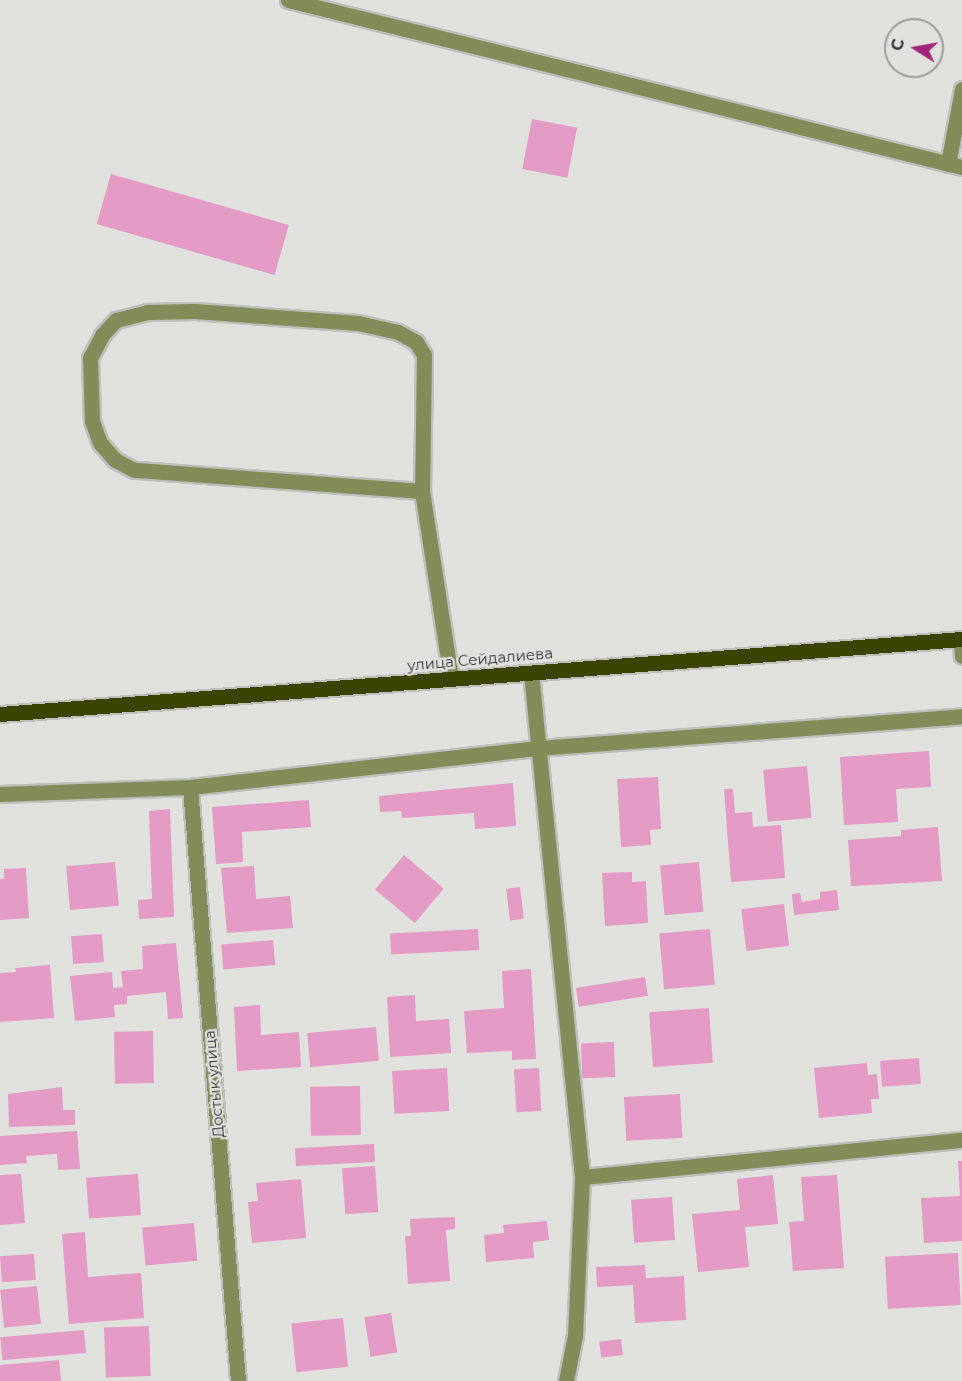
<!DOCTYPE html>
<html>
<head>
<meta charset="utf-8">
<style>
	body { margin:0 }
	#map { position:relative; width:962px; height:1381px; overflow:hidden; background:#e0e1dd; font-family:Montserrat,sans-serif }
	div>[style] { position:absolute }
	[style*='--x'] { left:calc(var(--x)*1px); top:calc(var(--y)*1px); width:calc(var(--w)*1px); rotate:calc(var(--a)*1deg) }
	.building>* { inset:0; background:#e39ac4; transform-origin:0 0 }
	.roads { filter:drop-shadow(2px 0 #bebfbb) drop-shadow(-2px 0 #bebfbb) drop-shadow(0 2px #bebfbb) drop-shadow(0 -2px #bebfbb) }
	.minor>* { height:15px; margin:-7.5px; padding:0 7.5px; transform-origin:7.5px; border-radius:7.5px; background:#828c59 }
	.major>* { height:15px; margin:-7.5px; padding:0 7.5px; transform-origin:7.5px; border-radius:7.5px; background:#3b4302 }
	span { translate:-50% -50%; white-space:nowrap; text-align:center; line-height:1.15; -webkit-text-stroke:4.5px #e0e1dd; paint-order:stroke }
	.street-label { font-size:15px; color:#353534 }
	.north { position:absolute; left:884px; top:18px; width:60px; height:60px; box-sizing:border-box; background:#e0e1dd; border:2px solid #9c9c99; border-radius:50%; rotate:281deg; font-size:16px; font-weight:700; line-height:24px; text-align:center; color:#353534 }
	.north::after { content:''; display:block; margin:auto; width:21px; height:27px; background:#a2267a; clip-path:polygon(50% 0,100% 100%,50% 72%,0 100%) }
</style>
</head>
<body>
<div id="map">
	<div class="building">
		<div style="left:532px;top:119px;width:46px;height:51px;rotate:11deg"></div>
		<div style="left:111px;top:174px;width:185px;height:52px;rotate:16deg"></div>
		<div style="clip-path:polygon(929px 751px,931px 787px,896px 789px,898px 822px,844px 825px,840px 757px)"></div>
		<div style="left:807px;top:766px;width:52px;height:44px;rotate:85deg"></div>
		<div style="clip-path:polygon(658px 777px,661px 829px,650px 830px,651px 845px,621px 847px,617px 779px)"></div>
		<div style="clip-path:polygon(513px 783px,516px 826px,475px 829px,474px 813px,402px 818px,401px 811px,380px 812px,379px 796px)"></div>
		<div style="clip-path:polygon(724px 789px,733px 789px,735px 813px,752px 812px,753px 827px,781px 825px,785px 878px,731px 882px)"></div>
		<div style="clip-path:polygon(309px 800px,311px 827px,242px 832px,243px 862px,216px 864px,212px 807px)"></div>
		<div style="clip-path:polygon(170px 809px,174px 917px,139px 919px,138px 900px,152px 899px,149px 811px)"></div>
		<div style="clip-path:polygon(938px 827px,942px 881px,851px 886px,848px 840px,901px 836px,901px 830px)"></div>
		<div style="left:404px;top:855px;width:52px;height:45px;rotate:40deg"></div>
		<div style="left:115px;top:862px;width:44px;height:49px;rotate:85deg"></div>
		<div style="left:699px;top:862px;width:50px;height:39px;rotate:85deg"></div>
		<div style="clip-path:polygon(254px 866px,256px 899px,290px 896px,293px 928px,227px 933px,221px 868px)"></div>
		<div style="clip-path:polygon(26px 868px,29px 918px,0 920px,0 879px,4px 879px,4px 869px)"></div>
		<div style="clip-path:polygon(632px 872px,632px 882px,646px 881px,648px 923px,605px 926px,602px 873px)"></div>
		<div style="left:520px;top:887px;width:32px;height:14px;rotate:83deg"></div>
		<div style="clip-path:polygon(837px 890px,839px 910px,794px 915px,792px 894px,800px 893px,802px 902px,820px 899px,820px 892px)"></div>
		<div style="left:784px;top:904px;width:42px;height:43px;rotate:83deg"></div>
		<div style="left:478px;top:929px;width:21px;height:88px;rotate:87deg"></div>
		<div style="left:710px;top:929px;width:56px;height:51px;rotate:85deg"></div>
		<div style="left:102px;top:934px;width:28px;height:31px;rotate:86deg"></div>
		<div style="left:273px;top:940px;width:25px;height:52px;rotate:85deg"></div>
		<div style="clip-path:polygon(176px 943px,183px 1018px,168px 1019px,166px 992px,127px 996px,127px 1004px,114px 1005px,115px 1017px,75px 1021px,70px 976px,112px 972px,113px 988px,123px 987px,121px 971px,143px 969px,142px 946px)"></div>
		<div style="clip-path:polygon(50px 965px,54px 1018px,0 1022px,0 973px,16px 972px,15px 968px)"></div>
		<div style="clip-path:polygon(531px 969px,536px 1059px,512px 1060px,512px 1051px,467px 1053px,464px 1011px,504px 1008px,502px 971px)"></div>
		<div style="left:645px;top:977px;width:19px;height:70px;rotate:81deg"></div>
		<div style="clip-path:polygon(415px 995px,416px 1021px,449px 1019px,451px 1053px,390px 1057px,387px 997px)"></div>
		<div style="clip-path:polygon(260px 1005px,261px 1035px,299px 1032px,301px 1067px,237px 1071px,234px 1007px)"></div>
		<div style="left:709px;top:1008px;width:55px;height:60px;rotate:86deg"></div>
		<div style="left:376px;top:1027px;width:34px;height:69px;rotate:85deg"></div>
		<div style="left:153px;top:1031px;width:52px;height:39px;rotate:89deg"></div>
		<div style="left:614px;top:1042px;width:35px;height:33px;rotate:88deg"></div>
		<div style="left:919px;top:1058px;width:26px;height:39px;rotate:86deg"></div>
		<div style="clip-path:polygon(867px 1063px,868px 1075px,877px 1074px,879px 1099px,871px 1099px,872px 1113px,819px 1118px,814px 1068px)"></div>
		<div style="left:447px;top:1068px;width:43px;height:55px;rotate:87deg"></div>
		<div style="left:539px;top:1068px;width:43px;height:25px;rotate:87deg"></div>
		<div style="left:360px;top:1086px;width:49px;height:50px;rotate:89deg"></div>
		<div style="clip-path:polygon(62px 1087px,63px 1110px,75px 1110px,75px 1125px,9px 1127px,8px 1094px)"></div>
		<div style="left:680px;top:1094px;width:44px;height:56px;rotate:87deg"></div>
		<div style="clip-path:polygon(77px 1131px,80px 1169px,58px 1170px,57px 1154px,26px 1156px,27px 1163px,0 1165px,0 1136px)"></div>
		<div style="left:374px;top:1144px;width:18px;height:79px;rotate:87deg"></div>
		<div style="clip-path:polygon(958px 1161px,962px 1161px,962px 1241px,924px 1243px,921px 1198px,960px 1196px)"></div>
		<div style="left:375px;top:1166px;width:46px;height:33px;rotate:86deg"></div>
		<div style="clip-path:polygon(21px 1174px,25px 1223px,0 1225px,0 1175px)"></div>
		<div style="left:138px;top:1174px;width:41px;height:52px;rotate:86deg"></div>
		<div style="clip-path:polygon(773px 1175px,778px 1224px,745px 1227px,749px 1267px,698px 1272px,692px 1214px,740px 1210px,737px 1179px)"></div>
		<div style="clip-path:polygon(837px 1175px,844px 1268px,793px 1271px,789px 1222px,804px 1221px,801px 1177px)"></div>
		<div style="clip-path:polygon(301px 1179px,306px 1238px,252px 1243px,248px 1202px,258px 1201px,256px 1183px)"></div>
		<div style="left:672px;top:1197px;width:43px;height:41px;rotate:86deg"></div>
		<div style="clip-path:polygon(455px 1217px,455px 1229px,446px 1230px,450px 1281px,408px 1284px,405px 1236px,411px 1236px,410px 1219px)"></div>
		<div style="clip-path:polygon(547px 1221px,549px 1240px,533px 1242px,534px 1258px,486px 1262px,484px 1235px,504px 1233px,503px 1225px)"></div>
		<div style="left:194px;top:1223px;width:38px;height:52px;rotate:85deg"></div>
		<div style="clip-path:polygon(85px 1232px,88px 1277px,141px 1273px,144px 1318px,69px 1324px,62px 1234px)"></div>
		<div style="left:958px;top:1253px;width:52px;height:73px;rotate:87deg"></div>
		<div style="left:34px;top:1254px;width:26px;height:34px;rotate:86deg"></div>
		<div style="clip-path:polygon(645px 1265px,646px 1278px,684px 1276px,686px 1320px,635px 1323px,633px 1285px,597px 1287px,596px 1267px)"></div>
		<div style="left:37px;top:1286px;width:38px;height:37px;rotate:84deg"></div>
		<div style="left:391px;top:1313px;width:40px;height:27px;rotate:81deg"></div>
		<div style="left:343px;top:1318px;width:49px;height:52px;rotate:84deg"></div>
		<div style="left:149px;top:1326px;width:50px;height:45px;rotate:88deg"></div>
		<div style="left:84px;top:1330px;width:23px;height:84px;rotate:85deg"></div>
		<div style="left:621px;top:1339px;width:16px;height:22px;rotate:83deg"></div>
		<div style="clip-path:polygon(59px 1360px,61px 1381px,0 1381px,0 1365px)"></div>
	</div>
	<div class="roads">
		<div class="minor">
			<div style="--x:288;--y:0;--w:694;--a:13.92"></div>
			<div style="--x:948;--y:164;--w:76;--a:-79.4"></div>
			<div style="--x:422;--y:491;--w:289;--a:-175.8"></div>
			<div style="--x:134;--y:470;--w:21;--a:-152"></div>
			<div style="--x:115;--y:460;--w:23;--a:-131"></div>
			<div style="--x:100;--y:443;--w:23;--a:-110"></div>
			<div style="--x:92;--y:421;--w:63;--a:-91.8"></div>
			<div style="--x:90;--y:358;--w:26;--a:-62"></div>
			<div style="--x:102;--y:335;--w:21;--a:-47"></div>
			<div style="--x:116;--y:320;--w:32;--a:-14"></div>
			<div style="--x:147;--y:312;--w:48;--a:-1.2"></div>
			<div style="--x:195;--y:311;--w:163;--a:4.2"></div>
			<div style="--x:358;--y:323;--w:41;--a:12.7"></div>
			<div style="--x:398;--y:332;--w:21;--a:29"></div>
			<div style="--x:416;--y:342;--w:15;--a:58"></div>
			<div style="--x:424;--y:355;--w:136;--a:90.8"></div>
			<div style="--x:422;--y:491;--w:190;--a:81.2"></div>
			<div style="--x:961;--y:639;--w:17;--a:87"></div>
			<div style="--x:531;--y:673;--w:507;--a:84.22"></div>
			<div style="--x:582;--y:1177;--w:158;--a:92.5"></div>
			<div style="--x:575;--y:1335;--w:47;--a:101.1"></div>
			<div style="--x:190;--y:787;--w:596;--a:85.38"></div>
			<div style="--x:0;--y:794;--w:190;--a:-2.1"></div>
			<div style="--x:190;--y:787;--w:351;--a:-6.4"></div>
			<div style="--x:539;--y:748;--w:424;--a:-4.3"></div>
			<div style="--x:582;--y:1177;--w:382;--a:-5.6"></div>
		</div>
		<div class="major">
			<div style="--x:0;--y:714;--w:965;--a:-4.46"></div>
		</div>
	</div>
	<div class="street-label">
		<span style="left:480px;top:659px;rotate:-5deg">улица Сейдалиева</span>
		<span style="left:214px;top:1084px;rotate:-95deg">Достык улица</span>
	</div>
	<div class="north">С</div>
</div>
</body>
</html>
